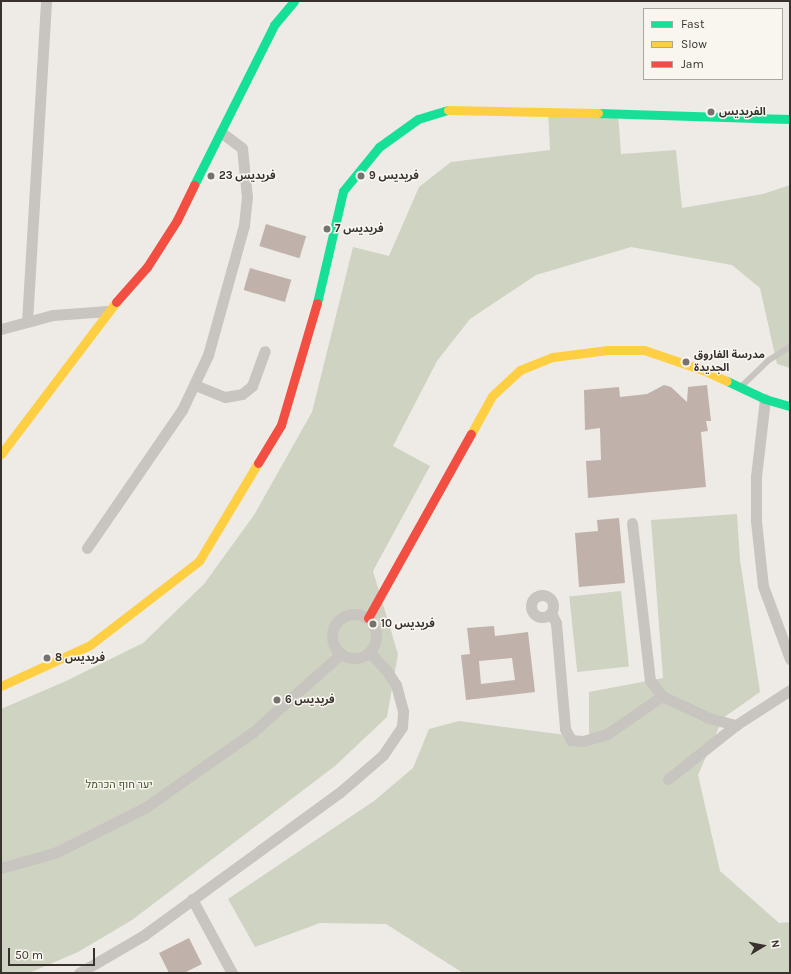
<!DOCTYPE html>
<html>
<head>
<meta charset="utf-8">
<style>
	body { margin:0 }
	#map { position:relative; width:791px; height:974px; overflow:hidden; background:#eeebe6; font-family:Karla,"Noto Sans Arabic",Heebo,sans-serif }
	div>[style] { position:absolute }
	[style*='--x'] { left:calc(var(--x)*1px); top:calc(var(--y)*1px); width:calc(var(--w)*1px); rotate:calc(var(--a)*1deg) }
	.green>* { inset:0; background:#cfd3c2; transform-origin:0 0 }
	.building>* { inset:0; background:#c0b2aa; transform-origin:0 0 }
	.lane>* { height:5.5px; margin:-2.75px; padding:0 2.75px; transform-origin:2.75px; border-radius:2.75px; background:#c8c4bf }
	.street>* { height:11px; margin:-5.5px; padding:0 5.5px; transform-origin:5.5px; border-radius:5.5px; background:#c8c4bf }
	.street>.ring { margin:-5.5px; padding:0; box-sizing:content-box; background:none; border:11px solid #c8c4bf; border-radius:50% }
	.fast>* { height:9px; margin:-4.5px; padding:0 4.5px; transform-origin:4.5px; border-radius:4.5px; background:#16e098 }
	.slow>* { height:9px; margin:-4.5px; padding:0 4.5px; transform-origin:4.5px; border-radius:4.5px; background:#ffcf43 }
	.jam>* { height:9px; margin:-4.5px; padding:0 4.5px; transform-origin:4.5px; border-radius:4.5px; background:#f24e42 }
	.dots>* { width:11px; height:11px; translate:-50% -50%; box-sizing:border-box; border:2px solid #f9f6ef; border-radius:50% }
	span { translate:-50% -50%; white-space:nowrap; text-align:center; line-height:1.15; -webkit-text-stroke:3px #f9f6ef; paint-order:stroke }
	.poi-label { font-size:11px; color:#39312d; font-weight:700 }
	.left { translate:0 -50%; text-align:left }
	.park-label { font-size:11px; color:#465533 }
	.frame { position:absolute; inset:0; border:2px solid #39312d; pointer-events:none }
	.legend { position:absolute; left:643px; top:8px; width:140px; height:72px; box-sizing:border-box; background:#f9f6ef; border:1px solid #aca7a1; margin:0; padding:5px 7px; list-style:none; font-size:12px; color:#39312d }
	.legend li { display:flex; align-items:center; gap:8px; height:20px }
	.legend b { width:20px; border:1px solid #aca7a1 }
	.north { position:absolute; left:743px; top:926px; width:40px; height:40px; -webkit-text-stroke:3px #f9f6ef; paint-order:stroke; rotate:80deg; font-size:11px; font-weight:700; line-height:16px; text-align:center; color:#39312d }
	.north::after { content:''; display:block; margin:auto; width:14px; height:18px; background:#39312d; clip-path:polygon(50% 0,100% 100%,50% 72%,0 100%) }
	.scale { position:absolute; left:8px; top:948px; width:87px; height:18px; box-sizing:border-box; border:2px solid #39312d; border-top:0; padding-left:5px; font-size:12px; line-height:14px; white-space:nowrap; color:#39312d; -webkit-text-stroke:3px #f9f6ef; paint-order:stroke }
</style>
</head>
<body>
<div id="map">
	<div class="green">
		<div style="clip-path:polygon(548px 110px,618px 113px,621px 154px,676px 150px,682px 208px,763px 194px,790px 185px,790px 368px,777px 364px,760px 288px,732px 265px,631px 247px,536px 275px,470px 319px,437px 361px,393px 446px,430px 466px,373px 571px,398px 654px,387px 717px,335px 766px,132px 920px,78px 952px,29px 973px,1px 973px,1px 709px,66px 681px,143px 643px,204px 584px,254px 515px,312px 412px,353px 247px,389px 256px,419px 187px,451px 162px,550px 150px)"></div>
		<div style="clip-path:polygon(737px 514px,740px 560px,760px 692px,723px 718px,698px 775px,720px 871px,779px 923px,790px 922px,790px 973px,463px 973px,386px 924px,320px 923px,255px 947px,228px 899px,374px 801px,413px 768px,429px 729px,459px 721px,589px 738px,589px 692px,663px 678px,651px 520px)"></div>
		<div style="left:621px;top:591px;width:76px;height:52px;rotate:84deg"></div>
	</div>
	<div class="building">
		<div style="left:266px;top:224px;width:42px;height:23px;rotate:17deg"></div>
		<div style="left:250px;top:268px;width:43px;height:23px;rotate:16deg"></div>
		<div style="clip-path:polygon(664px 385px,671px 387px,687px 402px,688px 387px,707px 385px,711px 421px,706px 421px,708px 431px,701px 432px,706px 487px,588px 498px,586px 461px,601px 460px,600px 428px,585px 430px,584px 390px,619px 387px,620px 397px,647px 394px)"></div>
		<div style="clip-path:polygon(619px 518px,625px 583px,579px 587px,575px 533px,598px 531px,597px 520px)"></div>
		<div style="clip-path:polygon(evenodd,494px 626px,495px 636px,528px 632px,535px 692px,466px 700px,461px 655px,470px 654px,467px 628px,494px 626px,512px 658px,515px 680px,481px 684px,479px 661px,512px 658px)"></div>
		<div style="clip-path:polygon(189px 938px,202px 964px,184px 973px,169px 973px,159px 953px)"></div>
	</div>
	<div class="lane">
		<div style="--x:742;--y:386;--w:37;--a:-44"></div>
		<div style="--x:769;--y:360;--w:25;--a:-32"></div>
	</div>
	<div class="street">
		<div style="--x:27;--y:322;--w:322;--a:-86.6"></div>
		<div style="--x:1;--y:329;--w:54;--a:-15.1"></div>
		<div style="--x:53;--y:315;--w:55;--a:-4.2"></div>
		<div style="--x:195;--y:385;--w:32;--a:22"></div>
		<div style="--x:225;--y:397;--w:17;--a:-10"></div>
		<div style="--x:242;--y:394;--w:13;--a:-39"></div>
		<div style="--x:252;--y:386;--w:37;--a:-70"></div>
		<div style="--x:765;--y:399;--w:79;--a:96.6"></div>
		<div style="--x:756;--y:477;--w:44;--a:90"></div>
		<div style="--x:756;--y:521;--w:65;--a:83.9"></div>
		<div style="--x:763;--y:586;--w:78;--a:69.7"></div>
		<div style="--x:632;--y:523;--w:158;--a:83.5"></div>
		<div style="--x:650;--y:680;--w:20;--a:53"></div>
		<div style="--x:662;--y:696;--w:52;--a:25.1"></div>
		<div style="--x:709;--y:718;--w:28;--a:15"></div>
		<div style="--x:87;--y:548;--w:168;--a:-55.5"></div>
		<div style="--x:182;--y:410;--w:61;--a:-64.7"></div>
		<div style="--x:208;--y:355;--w:135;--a:-74.5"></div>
		<div style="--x:244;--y:225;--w:28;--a:-84"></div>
		<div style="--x:247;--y:197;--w:49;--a:-95.8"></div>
		<div style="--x:242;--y:148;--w:26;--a:-143"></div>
		<div class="ring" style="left:531px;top:595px;width:11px;height:11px"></div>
		<div style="--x:551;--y:613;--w:11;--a:63"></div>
		<div style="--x:556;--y:623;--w:106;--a:85.1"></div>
		<div style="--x:565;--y:729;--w:13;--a:61"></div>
		<div style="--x:571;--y:740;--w:12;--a:5"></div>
		<div style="--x:583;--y:741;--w:25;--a:-16"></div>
		<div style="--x:607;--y:734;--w:67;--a:-34.6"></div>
		<div class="ring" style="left:332px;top:614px;width:33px;height:33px"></div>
		<div style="--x:668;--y:779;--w:87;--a:-38.5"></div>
		<div style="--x:736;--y:725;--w:64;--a:-32.9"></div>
		<div style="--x:1;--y:868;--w:58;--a:-15.9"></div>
		<div style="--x:57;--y:852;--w:100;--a:-26.8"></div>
		<div style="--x:146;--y:807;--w:131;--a:-35"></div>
		<div style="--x:253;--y:732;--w:118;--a:-41.6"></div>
		<div style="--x:192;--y:899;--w:84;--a:61.6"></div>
		<div style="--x:79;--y:973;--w:75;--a:-30.3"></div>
		<div style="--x:144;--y:935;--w:241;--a:-36.1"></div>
		<div style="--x:339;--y:793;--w:58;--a:-40.8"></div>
		<div style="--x:383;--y:755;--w:34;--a:-56"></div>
		<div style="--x:402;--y:727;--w:16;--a:-86"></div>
		<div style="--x:403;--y:711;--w:27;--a:-105"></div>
		<div style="--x:396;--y:685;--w:17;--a:-123"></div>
		<div style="--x:387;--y:671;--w:26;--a:-133"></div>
	</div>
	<div class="fast">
		<div style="--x:598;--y:113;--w:192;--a:1.8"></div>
		<div style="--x:194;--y:185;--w:179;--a:-63.4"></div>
		<div style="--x:274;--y:25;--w:31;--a:-50"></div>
		<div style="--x:317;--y:303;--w:115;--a:-76.9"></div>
		<div style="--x:343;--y:191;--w:57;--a:-50.7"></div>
		<div style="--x:379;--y:147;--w:48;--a:-35.7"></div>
		<div style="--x:418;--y:119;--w:31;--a:-17"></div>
		<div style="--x:727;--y:381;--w:42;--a:25.3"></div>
		<div style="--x:765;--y:399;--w:26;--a:16"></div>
	</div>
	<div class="slow">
		<div style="--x:448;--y:110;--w:150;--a:1.1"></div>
		<div style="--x:471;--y:434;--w:43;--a:-61.1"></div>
		<div style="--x:492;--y:396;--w:38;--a:-43"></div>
		<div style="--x:520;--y:370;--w:35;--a:-22"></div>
		<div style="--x:553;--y:357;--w:55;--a:-7.3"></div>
		<div style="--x:608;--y:350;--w:36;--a:0"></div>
		<div style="--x:644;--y:350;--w:62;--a:18.7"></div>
		<div style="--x:703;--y:370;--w:26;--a:25"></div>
		<div style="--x:1;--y:454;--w:191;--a:-52.9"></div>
		<div style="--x:1;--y:686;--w:98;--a:-24.7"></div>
		<div style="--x:90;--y:645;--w:138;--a:-37.6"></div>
		<div style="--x:199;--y:561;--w:114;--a:-59"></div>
	</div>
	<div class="jam">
		<div style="--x:116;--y:302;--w:47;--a:-48.5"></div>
		<div style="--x:147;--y:267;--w:56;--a:-57.4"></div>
		<div style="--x:177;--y:220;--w:39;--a:-64"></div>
		<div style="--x:258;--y:463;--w:44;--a:-58.8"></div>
		<div style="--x:281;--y:425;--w:127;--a:-73.6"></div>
		<div style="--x:368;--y:618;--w:211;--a:-60.8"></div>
	</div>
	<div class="dots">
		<div style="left:711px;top:112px;background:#78726e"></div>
		<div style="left:211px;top:176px;background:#78726e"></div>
		<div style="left:361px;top:176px;background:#78726e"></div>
		<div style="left:327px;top:229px;background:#78726e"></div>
		<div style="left:686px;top:362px;background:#78726e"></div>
		<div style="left:373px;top:624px;background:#78726e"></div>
		<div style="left:47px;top:658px;background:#78726e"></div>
		<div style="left:277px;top:700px;background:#78726e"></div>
	</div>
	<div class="poi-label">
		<span class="left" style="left:719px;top:112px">الفريديس</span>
		<span class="left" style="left:219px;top:176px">فريديس 23</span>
		<span class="left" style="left:369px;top:176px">فريديس 9</span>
		<span class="left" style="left:335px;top:229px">فريديس 7</span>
		<span class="left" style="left:694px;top:362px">مدرسة الفاروق<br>الجديدة</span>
		<span class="left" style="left:381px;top:624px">فريديس 10</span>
		<span class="left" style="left:55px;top:658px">فريديس 8</span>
		<span class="left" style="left:285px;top:700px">فريديس 6</span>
	</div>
	<div class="park-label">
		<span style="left:119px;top:785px">יער חוף הכרמל</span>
	</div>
	<div class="frame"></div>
	<ul class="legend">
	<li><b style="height:5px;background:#16e098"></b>Fast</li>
	<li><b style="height:5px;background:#ffcf43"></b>Slow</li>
	<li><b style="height:5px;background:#f24e42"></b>Jam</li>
	</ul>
	<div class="north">N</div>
	<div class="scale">50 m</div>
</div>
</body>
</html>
